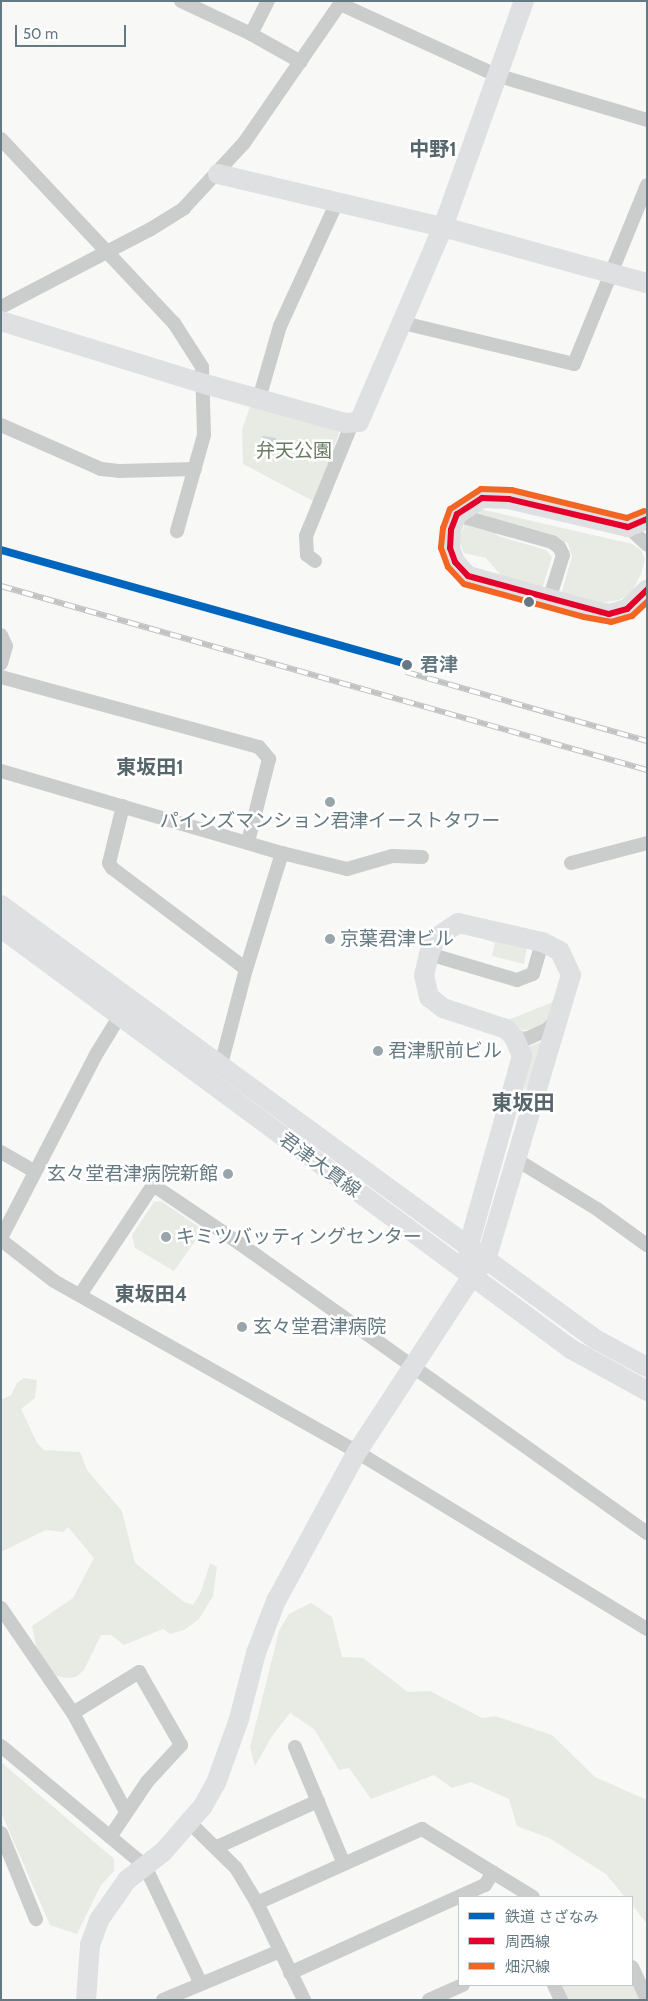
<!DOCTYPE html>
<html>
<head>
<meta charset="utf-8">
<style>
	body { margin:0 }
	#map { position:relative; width:648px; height:2001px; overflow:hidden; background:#f8f8f7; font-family:Cabin,"Noto Sans JP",sans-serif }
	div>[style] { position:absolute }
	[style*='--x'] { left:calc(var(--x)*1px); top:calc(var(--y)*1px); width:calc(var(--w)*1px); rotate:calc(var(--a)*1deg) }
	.green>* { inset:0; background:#e8eae4 }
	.water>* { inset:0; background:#cad6d7 }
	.street>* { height:14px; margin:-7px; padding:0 7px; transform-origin:7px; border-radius:7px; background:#cbcdcd }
	.secondary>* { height:20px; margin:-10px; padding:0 10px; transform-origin:10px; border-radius:10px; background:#dfe0e1 }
	.rail>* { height:5.5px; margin-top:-2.75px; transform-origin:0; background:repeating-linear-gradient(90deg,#fff 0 11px,#c1c2c3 0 22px); box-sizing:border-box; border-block:1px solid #c1c2c3 }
	.bus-1>* { height:6px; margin:-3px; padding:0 3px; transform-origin:3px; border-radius:3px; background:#e4002b }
	.bus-2>* { height:6px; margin:-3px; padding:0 3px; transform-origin:3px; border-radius:3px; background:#f26522 }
	.rail-1>* { height:8px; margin:-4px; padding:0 4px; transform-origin:4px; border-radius:4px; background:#0065bd }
	.dots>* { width:14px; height:14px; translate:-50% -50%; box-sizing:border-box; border:2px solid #fff; border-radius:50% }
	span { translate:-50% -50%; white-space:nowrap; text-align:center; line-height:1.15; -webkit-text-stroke:5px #fff; paint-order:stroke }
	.park-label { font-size:19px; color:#6a7963 }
	.stop-label { font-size:19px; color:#647981; font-weight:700 }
	.left { translate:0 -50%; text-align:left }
	.poi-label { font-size:19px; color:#647981 }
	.right { translate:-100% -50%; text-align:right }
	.street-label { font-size:19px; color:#647981 }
	.neighbourhood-label { font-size:20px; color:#56666c; font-weight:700 }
	.quarter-label { font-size:21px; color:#56666c; font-weight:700 }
	.frame { position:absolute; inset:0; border:2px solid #647981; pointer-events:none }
	.legend { position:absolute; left:458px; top:1896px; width:175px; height:90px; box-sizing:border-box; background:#fff; border:1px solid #c1c9cd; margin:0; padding:6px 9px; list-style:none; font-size:15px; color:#647981 }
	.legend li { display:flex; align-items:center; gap:10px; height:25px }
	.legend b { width:25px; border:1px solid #c1c9cd }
	.scale { position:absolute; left:15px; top:25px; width:111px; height:22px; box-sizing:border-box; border:2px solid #647981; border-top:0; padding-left:6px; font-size:15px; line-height:18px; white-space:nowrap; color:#647981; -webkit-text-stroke:4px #fff; paint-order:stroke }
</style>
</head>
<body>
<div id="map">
	<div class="green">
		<div style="clip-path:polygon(251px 404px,337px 426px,339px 433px,315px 502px,243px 464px,242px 430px)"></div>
		<div style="clip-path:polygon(480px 509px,632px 544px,641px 550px,645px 559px,641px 574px,632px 592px,619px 600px,600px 603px,561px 594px,572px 557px,568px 543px,472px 515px)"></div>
		<div style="clip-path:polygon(466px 520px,491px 528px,498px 536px,546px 550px,552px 557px,542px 589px,504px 579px,486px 558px,464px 553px,459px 540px)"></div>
		<div style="clip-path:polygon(481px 938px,527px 946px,524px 964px,492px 956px,495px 943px)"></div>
		<div style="clip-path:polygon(558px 1000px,548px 1022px,532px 1029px,523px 1030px,508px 1020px)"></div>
		<div style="clip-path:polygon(548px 1039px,531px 1081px,523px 1092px,530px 1057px,528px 1047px)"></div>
		<div style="clip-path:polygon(161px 1201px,203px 1230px,174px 1271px,135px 1248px,132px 1235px,154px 1202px)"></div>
		<div style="clip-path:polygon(24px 1378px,37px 1380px,35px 1398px,21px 1409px,37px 1443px,44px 1450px,80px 1452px,87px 1470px,122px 1511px,135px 1563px,184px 1602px,193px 1605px,201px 1592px,210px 1563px,217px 1567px,213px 1596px,199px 1619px,184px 1630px,170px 1634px,163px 1629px,124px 1645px,111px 1635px,101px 1635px,84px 1670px,76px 1677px,67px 1678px,56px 1676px,37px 1650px,32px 1626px,73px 1598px,94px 1558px,68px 1527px,63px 1532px,46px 1530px,1px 1552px,1px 1400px,11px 1395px,17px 1383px)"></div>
		<div style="clip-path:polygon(311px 1603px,332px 1617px,342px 1657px,363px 1658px,408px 1692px,430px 1691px,482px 1718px,495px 1716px,552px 1735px,595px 1777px,647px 1800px,647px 1924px,632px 1905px,632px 1897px,625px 1897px,606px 1874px,549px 1838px,517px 1826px,509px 1799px,471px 1782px,452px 1788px,434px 1775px,371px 1799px,349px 1768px,339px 1770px,314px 1729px,290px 1713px,272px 1736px,255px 1766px,250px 1747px,279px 1631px,289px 1614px)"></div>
		<div style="clip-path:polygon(1px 1762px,114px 1859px,114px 1871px,101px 1885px,77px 1934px,50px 1925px,1px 1812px)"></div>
		<div style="clip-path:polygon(632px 1980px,641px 2000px,568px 2000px,562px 1985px,632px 1985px)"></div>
	</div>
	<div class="water">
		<div style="clip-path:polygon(263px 436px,276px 438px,275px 447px,264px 447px,260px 441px)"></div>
	</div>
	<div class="street">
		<div style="--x:181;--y:1;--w:77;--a:25.2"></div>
		<div style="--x:251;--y:34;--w:57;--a:29.2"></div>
		<div style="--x:340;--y:4;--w:171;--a:24.5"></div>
		<div style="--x:496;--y:75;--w:158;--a:16.6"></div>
		<div style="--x:251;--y:34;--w:37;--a:-63"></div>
		<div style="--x:1;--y:139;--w:253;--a:46.8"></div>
		<div style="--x:174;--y:323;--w:52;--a:57.5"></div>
		<div style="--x:202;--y:367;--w:68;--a:88.3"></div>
		<div style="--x:204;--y:435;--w:100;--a:105.7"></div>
		<div style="--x:1;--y:307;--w:169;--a:-27.5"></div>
		<div style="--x:151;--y:229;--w:39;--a:-32"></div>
		<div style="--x:184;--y:208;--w:88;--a:-47.3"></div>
		<div style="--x:244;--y:143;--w:173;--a:-55.4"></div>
		<div style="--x:399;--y:322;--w:180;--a:13.5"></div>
		<div style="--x:574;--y:364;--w:193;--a:-67.8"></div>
		<div style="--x:259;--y:399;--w:76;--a:-74"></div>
		<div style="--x:280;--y:326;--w:134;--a:-65.3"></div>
		<div style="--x:1;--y:425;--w:109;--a:23.7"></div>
		<div style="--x:101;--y:469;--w:18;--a:6"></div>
		<div style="--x:119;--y:471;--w:76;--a:-1.5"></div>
		<div style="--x:457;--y:515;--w:99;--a:15.9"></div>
		<div style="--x:552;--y:542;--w:9;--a:36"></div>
		<div style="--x:559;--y:547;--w:9;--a:63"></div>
		<div style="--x:563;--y:555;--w:47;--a:107.3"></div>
		<div style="--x:628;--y:527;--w:26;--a:43"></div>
		<div style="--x:315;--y:561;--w:10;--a:-143"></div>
		<div style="--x:307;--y:555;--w:19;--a:-93"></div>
		<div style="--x:306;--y:536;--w:122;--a:-67.8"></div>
		<div style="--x:1;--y:635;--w:12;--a:66"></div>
		<div style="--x:6;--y:646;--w:18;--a:106"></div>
		<div style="--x:1;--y:677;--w:267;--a:15.2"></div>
		<div style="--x:259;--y:747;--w:16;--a:50"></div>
		<div style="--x:269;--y:759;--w:86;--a:104.2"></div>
		<div style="--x:1;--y:771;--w:293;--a:16.3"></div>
		<div style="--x:282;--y:853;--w:121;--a:107.2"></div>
		<div style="--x:246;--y:969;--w:102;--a:104.7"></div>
		<div style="--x:123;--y:806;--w:59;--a:103.8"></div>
		<div style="--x:109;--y:863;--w:6;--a:59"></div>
		<div style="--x:112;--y:868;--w:168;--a:37"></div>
		<div style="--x:282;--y:853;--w:67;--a:13.8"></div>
		<div style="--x:347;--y:869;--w:47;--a:-16.1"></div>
		<div style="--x:392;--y:856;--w:30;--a:2"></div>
		<div style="--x:571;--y:863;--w:79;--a:-14.7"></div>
		<div style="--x:429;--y:954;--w:92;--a:16.5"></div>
		<div style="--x:517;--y:980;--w:17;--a:-21"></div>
		<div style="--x:533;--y:974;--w:33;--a:-74"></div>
		<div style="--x:514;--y:1037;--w:12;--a:9"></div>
		<div style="--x:526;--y:1039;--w:22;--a:-24"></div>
		<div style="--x:546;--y:1030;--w:16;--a:-40"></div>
		<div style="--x:1;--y:1152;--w:39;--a:30"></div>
		<div style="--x:517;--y:1160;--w:94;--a:31.5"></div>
		<div style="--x:597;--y:1209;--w:62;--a:35.8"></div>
		<div style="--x:1;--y:1238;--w:208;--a:-62.6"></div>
		<div style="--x:97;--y:1053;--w:52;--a:-58.5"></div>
		<div style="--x:1;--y:1240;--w:67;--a:37.7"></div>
		<div style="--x:54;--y:1281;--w:348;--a:29.4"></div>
		<div style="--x:357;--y:1452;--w:340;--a:31.4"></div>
		<div style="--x:80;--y:1295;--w:132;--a:-56.4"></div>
		<div style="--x:153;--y:1185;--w:104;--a:34"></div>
		<div style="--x:239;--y:1243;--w:501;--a:35.4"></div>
		<div style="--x:1;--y:1608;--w:127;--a:55.6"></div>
		<div style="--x:73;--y:1713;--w:112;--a:61.8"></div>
		<div style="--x:73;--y:1713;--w:78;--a:-31.8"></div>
		<div style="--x:139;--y:1672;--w:84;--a:60.1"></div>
		<div style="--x:181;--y:1745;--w:50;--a:132.6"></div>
		<div style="--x:147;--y:1782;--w:66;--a:123.9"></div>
		<div style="--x:1;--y:1746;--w:187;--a:39.8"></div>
		<div style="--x:145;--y:1866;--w:128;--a:64.6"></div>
		<div style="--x:295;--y:1747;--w:127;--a:67.3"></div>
		<div style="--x:190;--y:1823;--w:64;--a:44.4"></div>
		<div style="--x:236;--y:1868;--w:41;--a:59"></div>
		<div style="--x:257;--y:1903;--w:108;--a:64.1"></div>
		<div style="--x:1;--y:1833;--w:93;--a:67.9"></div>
		<div style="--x:217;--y:1847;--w:111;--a:-24.5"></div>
		<div style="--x:257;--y:1903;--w:181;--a:-24.2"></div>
		<div style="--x:422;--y:1829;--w:130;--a:31.5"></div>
		<div style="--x:632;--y:1967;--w:35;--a:65"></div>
		<div style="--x:290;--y:1973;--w:214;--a:-24.3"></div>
		<div style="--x:485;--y:1885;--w:15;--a:-58"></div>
		<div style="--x:554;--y:1985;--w:17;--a:65"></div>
		<div style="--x:163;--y:2000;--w:127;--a:-22.7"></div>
		<div style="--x:429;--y:2000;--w:37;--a:-24"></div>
	</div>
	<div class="secondary">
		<div style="--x:218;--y:174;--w:231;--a:13.3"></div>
		<div style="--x:443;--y:227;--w:212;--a:15.4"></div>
		<div style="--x:1;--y:321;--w:214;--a:17.2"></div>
		<div style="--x:205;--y:384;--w:146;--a:15.5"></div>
		<div style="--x:346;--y:423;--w:13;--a:-4"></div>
		<div style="--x:359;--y:422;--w:212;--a:-66.7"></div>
		<div style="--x:443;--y:227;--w:240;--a:-70.3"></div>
		<div style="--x:647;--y:519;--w:21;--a:157"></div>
		<div style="--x:628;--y:527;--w:122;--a:-166.8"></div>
		<div style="--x:509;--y:499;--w:27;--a:-178"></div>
		<div style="--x:482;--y:498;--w:30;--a:147"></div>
		<div style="--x:457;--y:514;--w:17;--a:111"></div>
		<div style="--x:451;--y:530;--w:18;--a:93"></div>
		<div style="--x:450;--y:548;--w:15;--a:70"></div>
		<div style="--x:455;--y:562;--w:19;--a:47"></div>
		<div style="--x:468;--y:576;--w:123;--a:15.6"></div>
		<div style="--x:586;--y:609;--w:24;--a:12"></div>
		<div style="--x:609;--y:614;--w:19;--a:-16"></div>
		<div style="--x:627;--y:609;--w:28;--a:-44"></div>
		<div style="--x:1;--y:905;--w:736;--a:36.15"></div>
		<div style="--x:595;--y:1339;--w:59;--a:28.3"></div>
		<div style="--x:1;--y:928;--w:709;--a:36.45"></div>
		<div style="--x:571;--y:1349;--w:87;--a:28.9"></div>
		<div style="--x:86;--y:2000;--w:55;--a:-85.8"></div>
		<div style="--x:90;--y:1945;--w:27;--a:-70"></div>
		<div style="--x:99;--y:1920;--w:49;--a:-55"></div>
		<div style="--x:127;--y:1880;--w:46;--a:-37.9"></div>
		<div style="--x:163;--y:1852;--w:61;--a:-49"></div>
		<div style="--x:203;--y:1806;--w:26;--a:-61"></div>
		<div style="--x:216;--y:1783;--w:68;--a:-70.2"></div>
		<div style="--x:239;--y:1719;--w:68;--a:-75.6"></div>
		<div style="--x:256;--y:1653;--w:56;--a:-69"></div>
		<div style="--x:276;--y:1601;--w:170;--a:-61.5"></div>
		<div style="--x:357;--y:1452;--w:212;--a:-56.8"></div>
		<div style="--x:473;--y:1275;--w:20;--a:-49"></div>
		<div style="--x:486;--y:1260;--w:297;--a:-73.4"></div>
		<div style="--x:571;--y:975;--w:26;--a:-115"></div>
		<div style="--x:560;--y:951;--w:20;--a:-153"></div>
		<div style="--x:542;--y:942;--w:86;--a:-167.3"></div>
		<div style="--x:458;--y:923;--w:27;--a:146"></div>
		<div style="--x:436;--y:938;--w:17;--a:114"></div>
		<div style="--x:429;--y:954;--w:22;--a:103"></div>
		<div style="--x:424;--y:975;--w:23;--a:77"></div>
		<div style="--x:429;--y:997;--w:18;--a:38"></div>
		<div style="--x:443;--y:1008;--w:66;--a:18.4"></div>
		<div style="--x:506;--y:1029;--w:11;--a:45"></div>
		<div style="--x:514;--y:1037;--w:21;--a:67"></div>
		<div style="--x:522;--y:1056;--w:199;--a:105.7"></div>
		<div style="--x:468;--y:1248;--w:27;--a:80"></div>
	</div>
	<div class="rail">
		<div style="--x:1;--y:586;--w:672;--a:15.9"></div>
		<div style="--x:406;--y:672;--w:251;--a:16"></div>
	</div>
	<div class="bus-1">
		<div style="--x:647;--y:519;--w:21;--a:157"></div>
		<div style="--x:628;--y:527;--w:122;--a:-166.8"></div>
		<div style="--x:509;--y:499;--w:27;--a:-178"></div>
		<div style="--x:482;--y:498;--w:30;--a:147"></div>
		<div style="--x:457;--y:514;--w:17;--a:111"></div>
		<div style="--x:451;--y:530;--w:18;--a:93"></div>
		<div style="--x:450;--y:548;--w:15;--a:70"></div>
		<div style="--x:455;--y:562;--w:19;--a:47"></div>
		<div style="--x:468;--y:576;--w:146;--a:15.1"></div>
		<div style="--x:609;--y:614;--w:19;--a:-16"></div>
		<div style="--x:627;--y:609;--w:28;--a:-44"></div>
	</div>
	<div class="bus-2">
		<div style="--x:644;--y:511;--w:18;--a:158"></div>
		<div style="--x:627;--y:518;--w:119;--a:-166.4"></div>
		<div style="--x:511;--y:490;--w:30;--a:-178"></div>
		<div style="--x:481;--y:489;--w:37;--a:147"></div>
		<div style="--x:450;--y:509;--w:20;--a:110"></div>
		<div style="--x:443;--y:528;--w:20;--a:96"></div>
		<div style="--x:441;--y:548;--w:20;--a:70"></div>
		<div style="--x:448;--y:567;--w:23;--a:47"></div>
		<div style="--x:464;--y:584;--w:124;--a:15.4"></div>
		<div style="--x:584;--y:617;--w:27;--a:10"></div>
		<div style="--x:611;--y:622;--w:22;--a:-16"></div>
		<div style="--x:632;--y:616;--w:21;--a:-43"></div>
	</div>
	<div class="rail-1">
		<div style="--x:1;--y:550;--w:424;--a:15.7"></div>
	</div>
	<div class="dots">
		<div style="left:529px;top:602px;background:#647981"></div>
		<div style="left:407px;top:665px;background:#647981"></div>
		<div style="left:330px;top:802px;background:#98a5aa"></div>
		<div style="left:330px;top:939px;background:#98a5aa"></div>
		<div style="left:378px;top:1051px;background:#98a5aa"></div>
		<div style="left:228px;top:1174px;background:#98a5aa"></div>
		<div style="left:166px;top:1237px;background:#98a5aa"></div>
		<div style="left:242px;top:1327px;background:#98a5aa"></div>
	</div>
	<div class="park-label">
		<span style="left:294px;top:451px">弁天公園</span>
	</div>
	<div class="stop-label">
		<span class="left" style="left:420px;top:665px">君津</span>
	</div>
	<div class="poi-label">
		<span style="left:330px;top:821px">パインズマンション君津イーストタワー</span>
		<span class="left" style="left:340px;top:939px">京葉君津ビル</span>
		<span class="left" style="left:388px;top:1051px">君津駅前ビル</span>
		<span class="right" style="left:218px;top:1174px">玄々堂君津病院新館</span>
		<span class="left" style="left:176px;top:1237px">キミツバッティングセンター</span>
		<span class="left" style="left:253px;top:1327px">玄々堂君津病院</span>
	</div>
	<div class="street-label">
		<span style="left:320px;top:1165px;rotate:36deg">君津大貫線</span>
	</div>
	<div class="neighbourhood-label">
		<span style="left:433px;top:149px">中野1</span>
		<span style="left:150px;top:767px">東坂田1</span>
		<span style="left:151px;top:1294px">東坂田4</span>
	</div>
	<div class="quarter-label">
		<span style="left:523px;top:1103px">東坂田</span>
	</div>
	<div class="frame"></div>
	<ul class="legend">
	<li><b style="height:6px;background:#0065bd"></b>鉄道 さざなみ</li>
	<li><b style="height:6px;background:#e4002b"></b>周西線</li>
	<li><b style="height:6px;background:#f26522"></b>畑沢線</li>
	</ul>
	<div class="scale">50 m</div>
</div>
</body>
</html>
